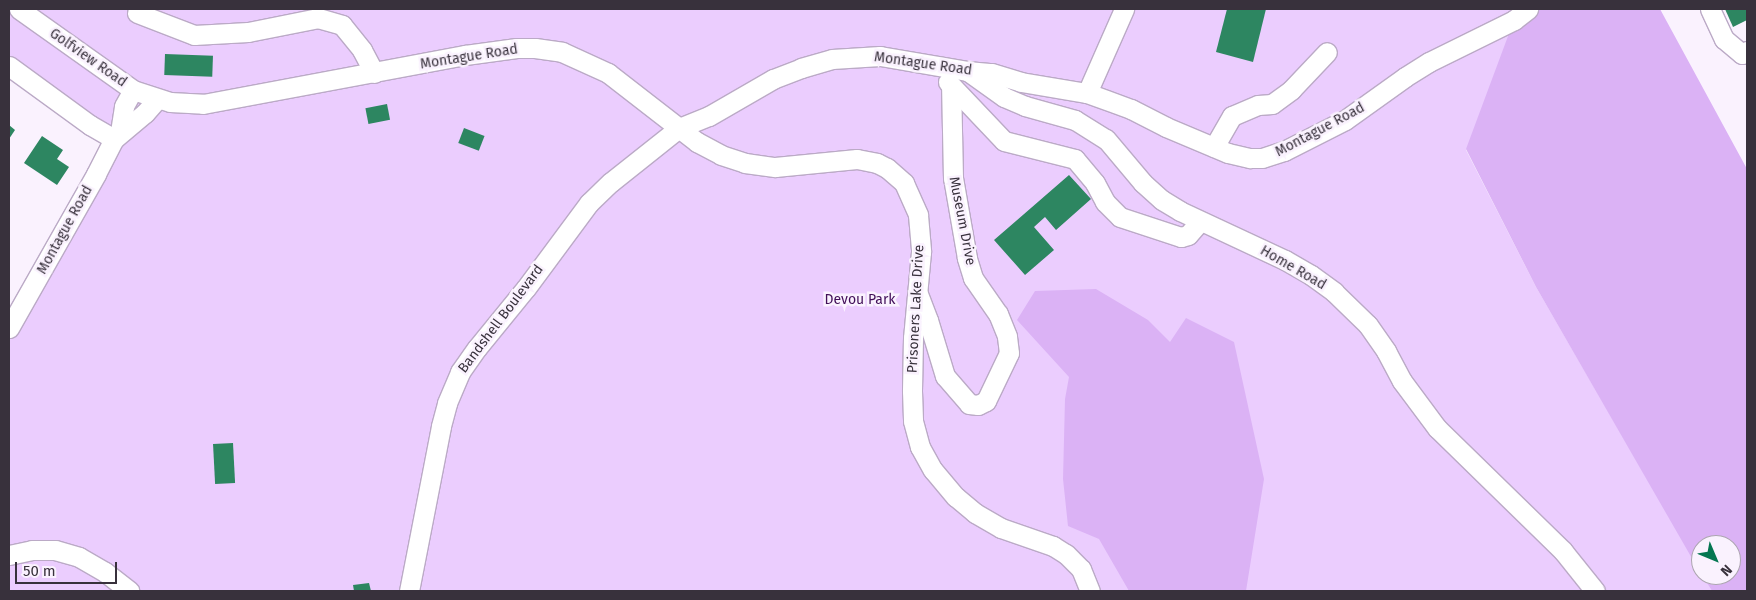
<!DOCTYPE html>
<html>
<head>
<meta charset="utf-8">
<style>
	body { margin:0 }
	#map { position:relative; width:1756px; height:600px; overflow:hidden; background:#faf2fe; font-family:"Fira Sans",sans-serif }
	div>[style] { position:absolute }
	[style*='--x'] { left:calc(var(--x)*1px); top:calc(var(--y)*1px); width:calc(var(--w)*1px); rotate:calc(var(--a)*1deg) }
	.green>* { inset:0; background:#ebcdfe }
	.forest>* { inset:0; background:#dbb2f5 }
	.building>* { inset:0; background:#2d8661; transform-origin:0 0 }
	.roads { filter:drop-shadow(1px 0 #bbaac6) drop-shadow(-1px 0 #bbaac6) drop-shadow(0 1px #bbaac6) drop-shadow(0 -1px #bbaac6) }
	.minor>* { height:19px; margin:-9.5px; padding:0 9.5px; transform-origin:9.5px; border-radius:9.5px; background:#fff }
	span { translate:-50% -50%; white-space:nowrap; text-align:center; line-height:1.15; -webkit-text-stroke:5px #faf2fe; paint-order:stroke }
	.street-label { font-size:14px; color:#38313c }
	.park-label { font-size:14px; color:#410e58 }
	.frame { position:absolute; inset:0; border:10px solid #38313c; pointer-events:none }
	.north { position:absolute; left:1691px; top:535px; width:50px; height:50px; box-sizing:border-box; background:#faf2fe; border:1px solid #aca5b0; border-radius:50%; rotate:135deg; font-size:14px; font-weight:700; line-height:20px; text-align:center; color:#38313c }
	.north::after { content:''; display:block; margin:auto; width:18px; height:22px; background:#047651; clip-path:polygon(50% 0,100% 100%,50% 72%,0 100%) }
	.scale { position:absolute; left:15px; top:562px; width:102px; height:22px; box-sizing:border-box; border:2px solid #38313c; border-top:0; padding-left:6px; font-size:15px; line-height:18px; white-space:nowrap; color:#38313c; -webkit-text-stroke:4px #faf2fe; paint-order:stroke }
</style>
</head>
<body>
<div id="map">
	<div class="green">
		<div style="clip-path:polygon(9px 9px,1528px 9px,1466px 150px,1536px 287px,1712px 591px,9px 591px,9px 328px,114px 139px,9px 66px)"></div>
	</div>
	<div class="forest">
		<div style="clip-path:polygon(1512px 9px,1660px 9px,1747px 169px,1747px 591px,1712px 591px,1702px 575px,1731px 575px,1731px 545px,1701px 545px,1701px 574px,1536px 287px,1466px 149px,1514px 20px)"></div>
		<div style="clip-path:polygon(1096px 289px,1148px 320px,1170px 342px,1186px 318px,1234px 342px,1264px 479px,1246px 591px,1129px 591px,1099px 539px,1068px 526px,1063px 479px,1065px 399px,1069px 377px,1017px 320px,1035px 291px)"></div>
	</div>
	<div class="building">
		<div style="clip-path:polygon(1227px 9px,1266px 9px,1253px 62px,1216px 52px)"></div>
		<div style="clip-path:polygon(1725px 9px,1747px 9px,1747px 20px,1733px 27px)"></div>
		<div style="left:165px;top:54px;width:48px;height:21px;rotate:2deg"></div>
		<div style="left:387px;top:104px;width:16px;height:22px;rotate:79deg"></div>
		<div style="clip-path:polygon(9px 125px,15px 130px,9px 139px)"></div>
		<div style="left:464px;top:128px;width:22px;height:16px;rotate:21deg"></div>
		<div style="clip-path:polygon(42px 136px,63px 150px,57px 159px,69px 167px,57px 185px,24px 163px)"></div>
		<div style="clip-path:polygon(1069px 175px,1091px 199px,1056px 230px,1045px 217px,1034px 227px,1054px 250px,1025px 275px,994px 240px)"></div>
		<div style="left:233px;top:443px;width:40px;height:20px;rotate:87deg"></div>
		<div style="clip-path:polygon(369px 583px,371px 591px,354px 591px,353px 585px)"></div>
	</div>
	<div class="roads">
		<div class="minor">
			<div style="--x:19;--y:9;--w:140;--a:35.4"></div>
			<div style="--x:133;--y:90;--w:39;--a:18"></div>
			<div style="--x:170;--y:102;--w:33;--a:3"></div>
			<div style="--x:203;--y:104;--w:267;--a:-10.6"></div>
			<div style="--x:465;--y:55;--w:52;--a:-7.7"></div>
			<div style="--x:517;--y:48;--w:18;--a:0"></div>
			<div style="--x:535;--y:48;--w:27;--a:8"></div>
			<div style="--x:562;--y:52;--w:51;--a:24.5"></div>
			<div style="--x:608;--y:73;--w:113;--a:37.8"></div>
			<div style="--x:697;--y:142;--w:27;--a:28"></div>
			<div style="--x:721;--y:155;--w:25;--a:18"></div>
			<div style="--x:745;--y:163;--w:30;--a:8"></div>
			<div style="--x:775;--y:167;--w:82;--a:-5.6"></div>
			<div style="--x:857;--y:159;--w:20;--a:11"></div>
			<div style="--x:877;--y:163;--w:11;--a:27"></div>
			<div style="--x:887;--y:168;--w:23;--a:41"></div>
			<div style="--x:904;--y:183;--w:35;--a:66"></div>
			<div style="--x:918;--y:215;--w:37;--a:85"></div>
			<div style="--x:921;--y:252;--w:86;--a:95.3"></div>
			<div style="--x:913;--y:338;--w:53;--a:91.1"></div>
			<div style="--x:912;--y:391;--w:30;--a:88"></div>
			<div style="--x:913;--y:421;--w:27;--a:75"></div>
			<div style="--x:920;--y:447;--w:26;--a:61"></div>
			<div style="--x:933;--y:470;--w:35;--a:50"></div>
			<div style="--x:956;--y:497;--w:25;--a:40"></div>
			<div style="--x:975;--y:513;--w:30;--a:30"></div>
			<div style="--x:1001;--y:528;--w:55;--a:19.1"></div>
			<div style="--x:1053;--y:546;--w:15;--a:32"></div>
			<div style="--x:1066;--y:554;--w:21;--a:45"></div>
			<div style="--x:1081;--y:569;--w:24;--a:68"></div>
			<div style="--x:1710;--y:9;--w:33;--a:65"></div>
			<div style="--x:1724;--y:39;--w:23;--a:40"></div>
			<div style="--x:1742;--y:54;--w:6;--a:-31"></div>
			<div style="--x:137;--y:13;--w:61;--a:21.1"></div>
			<div style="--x:194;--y:35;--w:54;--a:-3.2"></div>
			<div style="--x:248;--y:32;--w:71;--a:-11.3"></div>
			<div style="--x:318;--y:18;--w:25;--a:16"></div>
			<div style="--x:342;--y:25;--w:32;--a:51"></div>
			<div style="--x:362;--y:50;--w:26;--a:62"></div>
			<div style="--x:9;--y:66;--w:100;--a:36.1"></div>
			<div style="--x:90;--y:125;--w:28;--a:30"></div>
			<div style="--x:969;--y:72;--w:43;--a:35.5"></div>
			<div style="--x:1004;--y:97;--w:23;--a:23"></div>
			<div style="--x:1025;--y:106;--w:52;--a:15.6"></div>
			<div style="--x:1075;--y:120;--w:36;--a:32"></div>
			<div style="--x:1106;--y:139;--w:57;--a:49.9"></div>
			<div style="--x:1143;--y:183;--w:25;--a:42"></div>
			<div style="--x:1162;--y:200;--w:21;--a:31"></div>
			<div style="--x:1180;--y:211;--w:116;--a:25"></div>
			<div style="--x:1285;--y:260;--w:30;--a:30"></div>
			<div style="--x:1311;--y:275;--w:29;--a:36"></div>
			<div style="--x:1334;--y:292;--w:47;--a:44.1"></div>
			<div style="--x:1368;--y:325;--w:32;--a:55"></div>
			<div style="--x:1386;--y:351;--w:34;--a:62"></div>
			<div style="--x:1402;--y:381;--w:59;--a:53.3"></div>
			<div style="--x:1437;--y:428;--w:176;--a:44.3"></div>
			<div style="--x:1563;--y:551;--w:51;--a:51.3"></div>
			<div style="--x:948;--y:82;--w:81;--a:46.5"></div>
			<div style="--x:1004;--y:141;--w:73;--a:14.2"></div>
			<div style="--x:1075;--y:159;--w:31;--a:50"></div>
			<div style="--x:1095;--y:183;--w:21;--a:62"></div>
			<div style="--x:1105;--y:202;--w:21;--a:45"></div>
			<div style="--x:1120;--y:217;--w:64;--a:18.2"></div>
			<div style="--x:1181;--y:237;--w:7;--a:-16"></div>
			<div style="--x:1188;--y:235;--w:18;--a:-49"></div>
			<div style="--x:1087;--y:93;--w:92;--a:-66.2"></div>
			<div style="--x:120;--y:132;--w:26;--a:-81"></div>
			<div style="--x:124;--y:106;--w:18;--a:-61"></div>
			<div style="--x:1214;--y:147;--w:36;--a:-60"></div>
			<div style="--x:1232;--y:116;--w:28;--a:-23"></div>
			<div style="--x:1258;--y:105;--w:14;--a:-4"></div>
			<div style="--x:1272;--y:104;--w:24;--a:-36"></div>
			<div style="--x:1291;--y:90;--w:52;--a:-46.5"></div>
			<div style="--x:918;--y:294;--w:28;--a:69"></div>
			<div style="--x:928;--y:320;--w:59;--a:73.1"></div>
			<div style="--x:945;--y:376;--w:37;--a:49"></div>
			<div style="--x:969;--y:404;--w:9;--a:6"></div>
			<div style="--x:978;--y:405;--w:9;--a:-27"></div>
			<div style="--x:986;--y:401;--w:53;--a:-64.4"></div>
			<div style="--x:1009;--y:353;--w:17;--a:-97"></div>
			<div style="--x:1007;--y:336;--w:24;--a:-112"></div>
			<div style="--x:998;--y:314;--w:44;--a:-124.8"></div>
			<div style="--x:973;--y:278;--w:21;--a:-107"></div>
			<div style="--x:967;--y:258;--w:81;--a:-99.9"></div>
			<div style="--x:953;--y:178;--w:92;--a:-91.2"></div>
			<div style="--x:9;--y:328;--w:177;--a:-60.5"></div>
			<div style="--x:96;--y:174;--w:39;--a:-63"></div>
			<div style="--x:114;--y:139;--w:40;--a:-40"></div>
			<div style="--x:145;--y:113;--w:18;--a:-49"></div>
			<div style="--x:9;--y:555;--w:24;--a:-12"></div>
			<div style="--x:32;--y:550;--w:23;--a:0"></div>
			<div style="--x:55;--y:550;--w:25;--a:16"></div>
			<div style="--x:79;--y:557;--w:30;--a:30"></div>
			<div style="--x:105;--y:572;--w:31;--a:38"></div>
			<div style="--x:409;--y:591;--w:168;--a:-79"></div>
			<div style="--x:441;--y:426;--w:24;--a:-75"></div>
			<div style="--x:447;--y:403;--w:34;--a:-67"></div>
			<div style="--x:460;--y:372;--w:29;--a:-55"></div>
			<div style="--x:477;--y:348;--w:77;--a:-50.8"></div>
			<div style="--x:526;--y:288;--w:106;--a:-53.5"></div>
			<div style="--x:589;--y:203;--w:30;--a:-44"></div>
			<div style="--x:611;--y:182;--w:87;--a:-38.5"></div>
			<div style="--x:679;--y:128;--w:32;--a:-22"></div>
			<div style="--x:709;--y:116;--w:74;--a:-30"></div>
			<div style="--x:773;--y:79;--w:30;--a:-21"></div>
			<div style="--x:801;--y:68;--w:32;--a:-16"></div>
			<div style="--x:832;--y:59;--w:48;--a:-3.6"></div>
			<div style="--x:880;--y:56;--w:88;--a:9.8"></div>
			<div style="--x:967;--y:71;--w:25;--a:5"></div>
			<div style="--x:992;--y:73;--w:30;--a:17"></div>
			<div style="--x:1021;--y:82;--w:67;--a:9.5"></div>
			<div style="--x:1087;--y:93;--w:47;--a:20"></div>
			<div style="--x:1131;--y:109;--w:39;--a:27"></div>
			<div style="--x:1166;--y:127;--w:67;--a:22.8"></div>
			<div style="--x:1228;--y:153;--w:23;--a:13"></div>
			<div style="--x:1250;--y:158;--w:12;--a:0"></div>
			<div style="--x:1262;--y:158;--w:23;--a:-18"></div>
			<div style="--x:1284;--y:151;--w:68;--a:-26.9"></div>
			<div style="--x:1345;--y:120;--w:74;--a:-35.6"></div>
			<div style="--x:1405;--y:77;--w:28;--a:-32"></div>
			<div style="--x:1429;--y:62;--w:95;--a:-26.3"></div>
			<div style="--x:1514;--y:20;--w:18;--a:-38"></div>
		</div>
	</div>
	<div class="street-label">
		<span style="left:469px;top:57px;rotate:-9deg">Montague Road</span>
		<span style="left:88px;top:58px;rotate:35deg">Golfview Road</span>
		<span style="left:923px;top:64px;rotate:8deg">Montague Road</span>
		<span style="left:1320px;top:130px;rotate:-28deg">Montague Road</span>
		<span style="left:962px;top:221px;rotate:79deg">Museum Drive</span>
		<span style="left:65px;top:230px;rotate:-61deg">Montague Road</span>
		<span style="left:1293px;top:268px;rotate:30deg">Home Road</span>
		<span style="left:916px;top:309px;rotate:-87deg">Prisoners Lake Drive</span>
		<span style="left:501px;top:319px;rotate:-53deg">Bandshell Boulevard</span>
	</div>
	<div class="park-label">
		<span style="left:860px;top:300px">Devou Park</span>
	</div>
	<div class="frame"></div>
	<div class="north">N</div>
	<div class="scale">50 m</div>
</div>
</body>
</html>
